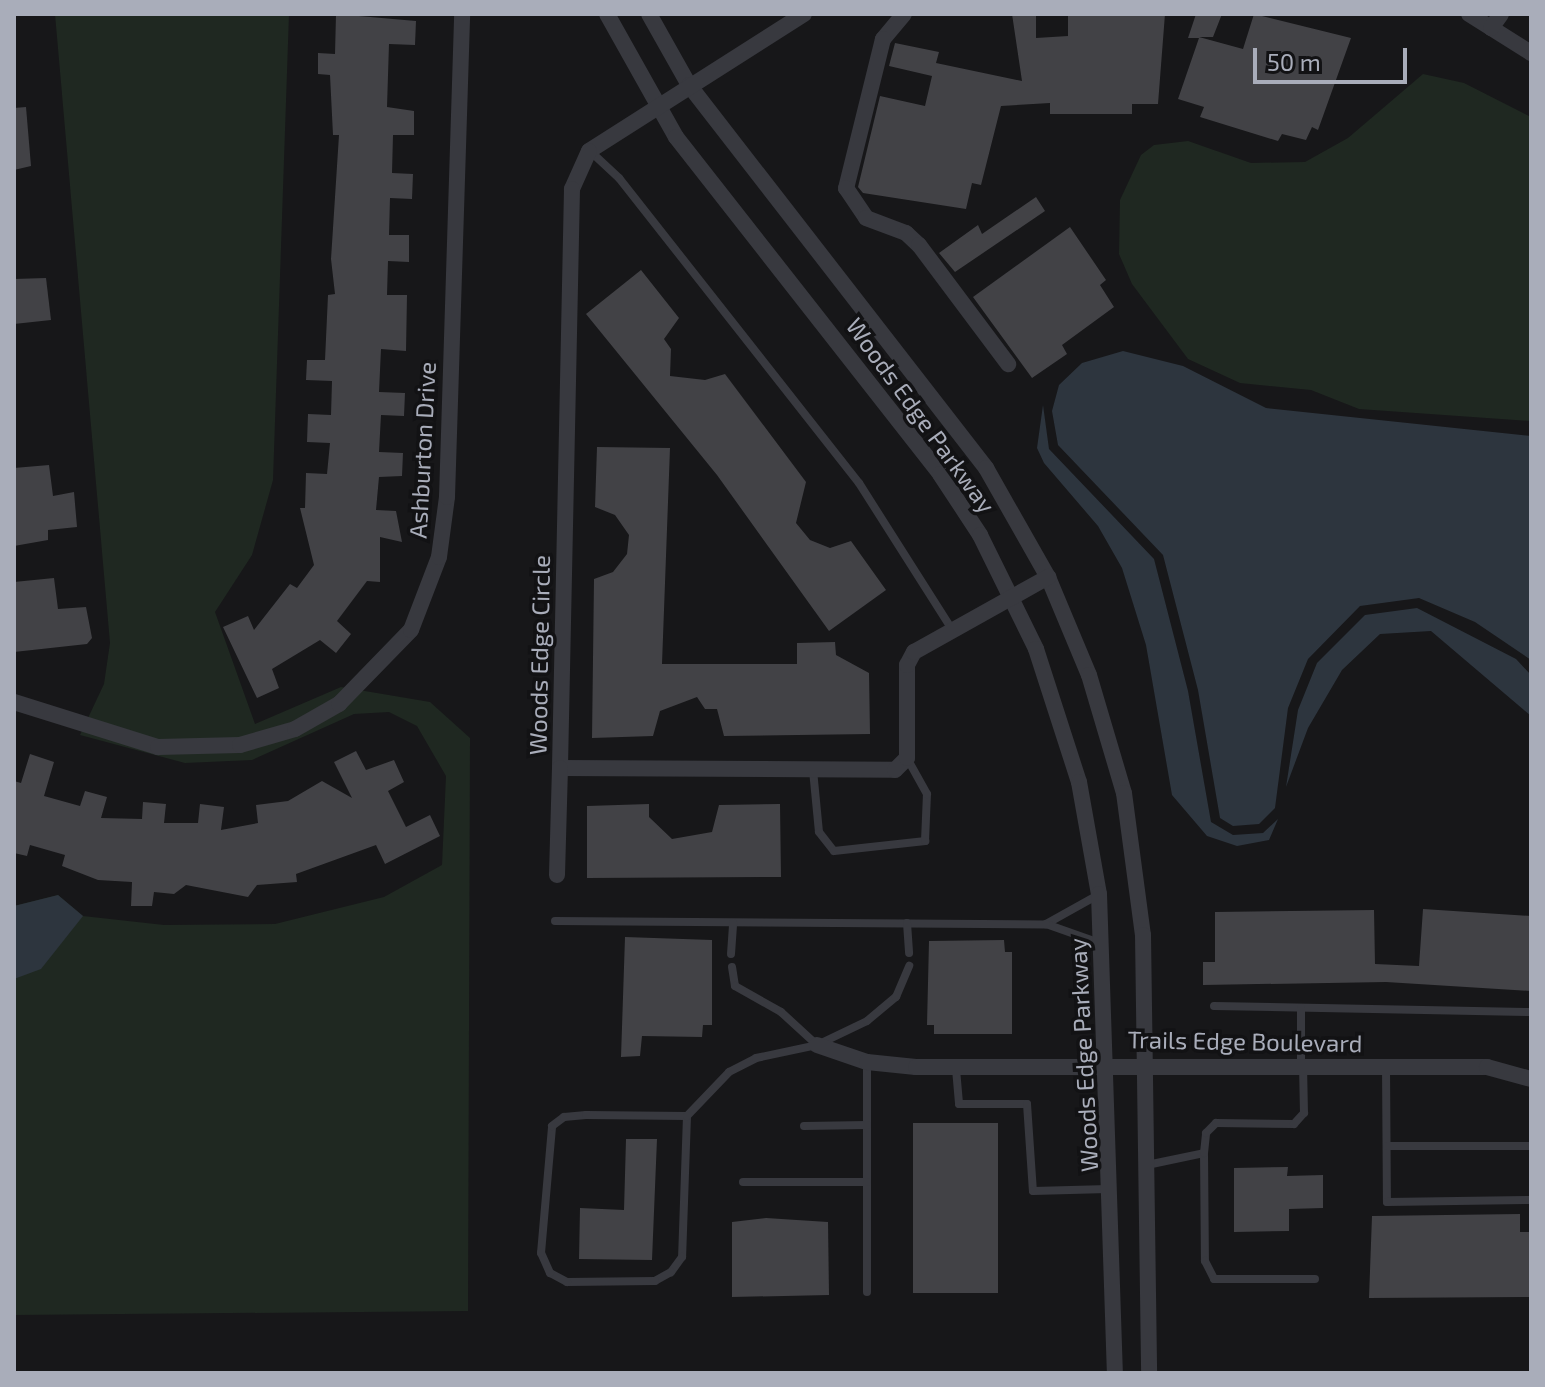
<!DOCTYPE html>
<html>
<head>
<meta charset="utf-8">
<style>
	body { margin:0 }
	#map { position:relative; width:1545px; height:1387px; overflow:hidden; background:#171719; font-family:"Exo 2",sans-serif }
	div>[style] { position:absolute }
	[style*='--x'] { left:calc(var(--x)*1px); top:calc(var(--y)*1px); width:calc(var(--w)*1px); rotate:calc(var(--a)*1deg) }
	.green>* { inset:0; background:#1f2821 }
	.water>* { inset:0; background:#2d353e }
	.building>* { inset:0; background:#424246; transform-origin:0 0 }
	.service>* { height:8px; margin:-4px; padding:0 4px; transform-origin:4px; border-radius:4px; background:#38393f }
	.minor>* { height:16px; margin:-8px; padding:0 8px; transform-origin:8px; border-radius:8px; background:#38393f }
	span { translate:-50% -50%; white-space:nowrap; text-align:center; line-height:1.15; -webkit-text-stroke:7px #121214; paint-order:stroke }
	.street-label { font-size:24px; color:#a9adba }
	.frame { position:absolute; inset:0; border:16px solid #a9adba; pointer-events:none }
	.scale { position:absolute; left:1253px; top:48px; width:154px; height:36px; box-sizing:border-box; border:4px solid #a9adba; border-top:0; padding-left:10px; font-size:24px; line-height:28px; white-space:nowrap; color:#a9adba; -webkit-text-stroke:6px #121214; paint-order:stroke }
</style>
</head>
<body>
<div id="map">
	<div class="green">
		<div style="clip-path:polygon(55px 14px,289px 14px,273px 480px,252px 555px,215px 612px,255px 724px,341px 687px,430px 702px,470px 738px,468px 1311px,14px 1315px,14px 906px,58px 895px,83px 916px,164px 925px,275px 924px,384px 897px,442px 865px,446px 776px,417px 726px,389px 712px,354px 714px,252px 760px,185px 763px,80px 735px,104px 684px,110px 643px)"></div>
		<div style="clip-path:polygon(1423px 74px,1464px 83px,1531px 117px,1531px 421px,1359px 409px,1311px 390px,1240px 383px,1188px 359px,1132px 284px,1119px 254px,1120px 200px,1141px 155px,1154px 145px,1188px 141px,1251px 163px,1305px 162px,1348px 138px)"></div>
	</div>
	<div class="water">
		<div style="clip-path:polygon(1123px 351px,1183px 366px,1266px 408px,1531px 436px,1531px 660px,1475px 622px,1419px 598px,1360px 606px,1308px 659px,1288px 708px,1275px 808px,1259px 824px,1233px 826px,1220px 818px,1198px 690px,1163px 555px,1058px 445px,1052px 411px,1059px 385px,1082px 363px)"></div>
		<div style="clip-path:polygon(1043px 405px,1049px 449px,1154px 559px,1188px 691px,1211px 822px,1233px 835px,1263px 833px,1278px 819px,1269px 840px,1237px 846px,1207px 836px,1172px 795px,1146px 645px,1122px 568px,1098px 526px,1044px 463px,1037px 448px)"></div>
		<div style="clip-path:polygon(1417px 608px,1516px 659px,1531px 675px,1531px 716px,1431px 631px,1380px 634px,1342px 670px,1308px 728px,1286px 787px,1298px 710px,1317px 663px,1365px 615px)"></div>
		<div style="clip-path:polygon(58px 895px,83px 916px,41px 969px,14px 979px,14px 906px)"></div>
	</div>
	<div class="building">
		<div style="clip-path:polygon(336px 14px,416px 21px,415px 45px,389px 44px,387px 107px,414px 111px,414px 135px,393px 135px,392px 173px,413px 174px,412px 199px,390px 198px,389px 235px,409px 235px,409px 262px,388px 261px,387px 295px,407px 295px,406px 351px,381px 349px,379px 392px,405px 393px,404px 416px,381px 415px,379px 452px,403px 453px,402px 476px,379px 477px,376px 510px,396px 511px,402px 542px,380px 537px,380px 582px,367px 581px,337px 621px,351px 634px,336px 653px,320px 640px,272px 669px,279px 688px,257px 698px,223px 627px,248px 616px,254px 630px,290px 584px,297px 588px,314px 565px,300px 508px,305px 508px,306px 473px,327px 474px,330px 443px,307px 442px,308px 414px,331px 415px,332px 381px,306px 380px,307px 360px,325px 360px,328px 295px,335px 294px,331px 259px,339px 135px,333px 135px,330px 75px,318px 74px,318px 53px,335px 54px)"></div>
		<div style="clip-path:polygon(1012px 14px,1036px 14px,1036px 38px,1068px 36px,1068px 14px,1165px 14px,1158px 104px,1132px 104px,1132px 114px,1050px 114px,1050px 103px,1001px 106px,981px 185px,972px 183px,966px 209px,863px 193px,858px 187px,880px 96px,925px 106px,932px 76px,889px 66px,895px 43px,939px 52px,936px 63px,1022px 81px)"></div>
		<div style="clip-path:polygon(1196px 14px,1222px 14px,1213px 37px,1199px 37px,1243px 49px,1254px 14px,1351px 38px,1318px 130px,1312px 127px,1306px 140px,1282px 134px,1278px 141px,1200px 117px,1204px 107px,1178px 99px,1199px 38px,1188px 38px)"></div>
		<div style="clip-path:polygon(26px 107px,31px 166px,14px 170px,14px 108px)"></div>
		<div style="clip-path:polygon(1036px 197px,1045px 211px,955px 272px,939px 253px,978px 225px,982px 234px)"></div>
		<div style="clip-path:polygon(1070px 227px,1106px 280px,1100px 285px,1114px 307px,1062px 345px,1067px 354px,1032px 378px,973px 297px)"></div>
		<div style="clip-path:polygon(641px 270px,679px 318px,664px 339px,671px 349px,670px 376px,705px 380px,725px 374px,806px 482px,796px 523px,810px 540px,830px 548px,851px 541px,886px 590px,829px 631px,717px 475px,586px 314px)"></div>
		<div style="clip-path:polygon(46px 278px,51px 320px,14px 324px,14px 279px)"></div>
		<div style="clip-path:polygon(597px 447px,670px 448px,662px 664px,797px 664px,797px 643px,835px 642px,836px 655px,869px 673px,870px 734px,724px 736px,717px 709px,705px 709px,697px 697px,660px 711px,653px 736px,592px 738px,594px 579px,613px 572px,627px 554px,629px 535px,615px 515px,595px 507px)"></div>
		<div style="clip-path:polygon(49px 465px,53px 496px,74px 492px,77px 527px,48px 530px,48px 540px,14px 546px,14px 468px)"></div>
		<div style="clip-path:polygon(54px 578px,58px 609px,86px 607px,92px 638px,87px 644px,14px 652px,14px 582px)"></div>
		<div style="clip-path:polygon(356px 751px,366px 770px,394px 760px,404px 782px,388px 791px,406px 827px,430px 815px,440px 836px,385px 864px,376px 845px,296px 874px,297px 882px,257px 885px,248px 897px,186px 885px,174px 894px,154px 892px,152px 906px,131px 906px,132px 882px,98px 880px,62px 866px,65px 855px,30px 845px,27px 856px,14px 853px,14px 781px,21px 783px,30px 754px,54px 762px,44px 796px,80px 806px,85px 791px,107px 797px,101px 818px,142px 819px,143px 802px,166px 804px,164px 823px,198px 823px,200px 804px,224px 807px,221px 830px,258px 823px,256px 805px,288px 801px,322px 781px,352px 798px,334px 762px)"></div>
		<div style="clip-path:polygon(649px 804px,649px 817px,672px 839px,712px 832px,719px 805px,780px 804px,781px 877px,587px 878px,587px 806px)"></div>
		<div style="clip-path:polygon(1423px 909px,1531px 916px,1531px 991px,1386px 982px,1203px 985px,1203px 962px,1215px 962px,1215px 912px,1374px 910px,1375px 964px,1419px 966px)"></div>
		<div style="clip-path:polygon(625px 937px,712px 940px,712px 1025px,703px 1025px,702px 1037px,642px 1036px,640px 1056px,621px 1057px)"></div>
		<div style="clip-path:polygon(1004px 940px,1005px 952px,1012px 952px,1012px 1034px,934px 1034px,934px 1025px,927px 1025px,929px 941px)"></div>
		<div style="left:998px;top:1123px;width:170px;height:85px;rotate:90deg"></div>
		<div style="clip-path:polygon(626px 1139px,657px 1139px,652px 1260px,579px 1259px,580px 1208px,624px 1210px)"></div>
		<div style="clip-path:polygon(1288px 1167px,1287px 1176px,1323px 1175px,1323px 1208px,1289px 1209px,1289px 1231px,1234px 1232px,1234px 1168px)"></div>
		<div style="clip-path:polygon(1520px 1214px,1520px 1232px,1531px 1232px,1531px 1297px,1369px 1298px,1372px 1216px)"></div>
		<div style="clip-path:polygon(766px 1218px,828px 1222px,829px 1295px,732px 1297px,732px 1222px)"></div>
	</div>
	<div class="service">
		<div style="--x:590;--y:151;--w:40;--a:43"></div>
		<div style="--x:619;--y:178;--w:388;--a:51.8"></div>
		<div style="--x:859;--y:483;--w:172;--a:57.6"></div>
		<div style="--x:813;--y:770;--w:62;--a:84.5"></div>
		<div style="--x:819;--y:832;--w:24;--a:52"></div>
		<div style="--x:834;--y:851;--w:92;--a:-6.3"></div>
		<div style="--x:925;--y:841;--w:47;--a:-87.6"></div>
		<div style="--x:927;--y:794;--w:41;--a:-119.1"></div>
		<div style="--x:1098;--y:895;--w:60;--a:150.9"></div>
		<div style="--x:1046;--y:924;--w:57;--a:19.4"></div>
		<div style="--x:555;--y:921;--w:491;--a:0.4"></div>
		<div style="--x:907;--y:923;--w:30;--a:86"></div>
		<div style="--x:731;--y:954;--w:31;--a:-86"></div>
		<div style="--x:732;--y:967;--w:19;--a:81"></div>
		<div style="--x:735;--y:986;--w:53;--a:29.5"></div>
		<div style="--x:781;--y:1012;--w:49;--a:42.5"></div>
		<div style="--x:1214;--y:1006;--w:317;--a:1.1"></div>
		<div style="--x:1301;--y:1008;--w:59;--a:90"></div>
		<div style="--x:867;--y:1063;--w:229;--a:90"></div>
		<div style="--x:1386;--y:1067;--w:135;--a:89.6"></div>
		<div style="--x:1387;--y:1202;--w:144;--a:-0.8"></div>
		<div style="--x:956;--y:1069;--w:35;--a:85"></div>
		<div style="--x:959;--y:1104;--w:68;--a:0"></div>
		<div style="--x:1027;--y:1104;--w:87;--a:86.1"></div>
		<div style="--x:1033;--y:1191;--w:75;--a:-1.5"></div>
		<div style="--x:687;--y:1116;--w:141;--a:92"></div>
		<div style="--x:682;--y:1257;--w:19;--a:126"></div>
		<div style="--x:671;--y:1272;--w:18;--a:151"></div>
		<div style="--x:655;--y:1281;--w:88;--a:179.3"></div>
		<div style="--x:567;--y:1282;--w:19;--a:-152"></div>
		<div style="--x:550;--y:1273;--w:22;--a:-114"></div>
		<div style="--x:541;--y:1253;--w:127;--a:-85"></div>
		<div style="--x:552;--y:1126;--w:15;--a:-37"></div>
		<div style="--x:564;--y:1117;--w:22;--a:-5"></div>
		<div style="--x:586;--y:1115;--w:101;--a:0.6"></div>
		<div style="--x:687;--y:1116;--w:61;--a:-46.3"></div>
		<div style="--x:729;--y:1072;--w:30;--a:-27"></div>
		<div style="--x:756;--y:1058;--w:62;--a:-12"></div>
		<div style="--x:817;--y:1045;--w:55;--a:-25.6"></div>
		<div style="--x:867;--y:1021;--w:38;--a:-40"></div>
		<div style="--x:896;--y:997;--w:34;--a:-67"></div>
		<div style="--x:804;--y:1126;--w:63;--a:-0.9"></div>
		<div style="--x:1387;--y:1146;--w:144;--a:0"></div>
		<div style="--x:1204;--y:1153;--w:108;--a:89.5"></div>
		<div style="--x:1205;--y:1261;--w:20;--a:63"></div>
		<div style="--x:1214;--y:1279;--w:101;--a:0"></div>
		<div style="--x:1147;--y:1165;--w:58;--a:-11.9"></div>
		<div style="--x:1204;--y:1153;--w:20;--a:-84"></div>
		<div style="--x:1206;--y:1133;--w:14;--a:-45"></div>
		<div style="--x:1216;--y:1123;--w:78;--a:0.7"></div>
		<div style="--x:1294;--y:1124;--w:15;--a:-48"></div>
		<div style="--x:1304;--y:1113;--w:46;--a:-91.2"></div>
		<div style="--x:743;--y:1182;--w:124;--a:0"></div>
	</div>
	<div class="minor">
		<div style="--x:607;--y:14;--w:141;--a:60.7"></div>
		<div style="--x:676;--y:137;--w:428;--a:51.9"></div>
		<div style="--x:940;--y:474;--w:73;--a:56.7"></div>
		<div style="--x:980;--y:535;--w:127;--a:63.8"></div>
		<div style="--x:1036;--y:649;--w:140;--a:72.1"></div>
		<div style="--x:1079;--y:782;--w:114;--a:79.9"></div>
		<div style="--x:1099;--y:894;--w:479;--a:88.1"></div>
		<div style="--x:649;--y:14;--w:81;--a:60.6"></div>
		<div style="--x:689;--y:85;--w:485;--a:52.2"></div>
		<div style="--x:986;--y:468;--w:125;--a:60.4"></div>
		<div style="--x:1048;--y:577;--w:106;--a:67.3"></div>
		<div style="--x:1089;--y:675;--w:123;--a:73.5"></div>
		<div style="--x:1124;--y:793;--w:143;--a:82.4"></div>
		<div style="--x:1143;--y:935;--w:438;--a:89.2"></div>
		<div style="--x:804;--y:14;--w:255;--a:147.5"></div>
		<div style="--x:589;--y:151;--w:42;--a:114.1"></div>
		<div style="--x:572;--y:189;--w:579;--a:91.19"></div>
		<div style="--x:560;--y:768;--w:335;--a:0.3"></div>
		<div style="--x:895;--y:770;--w:17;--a:-45"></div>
		<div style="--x:907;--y:758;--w:93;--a:-90"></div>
		<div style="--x:907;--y:665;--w:15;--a:-62"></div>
		<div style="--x:914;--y:652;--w:154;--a:-29.2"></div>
		<div style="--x:904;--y:14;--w:33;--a:130"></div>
		<div style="--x:883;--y:39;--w:154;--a:103.9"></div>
		<div style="--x:846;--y:188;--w:36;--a:56"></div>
		<div style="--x:866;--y:218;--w:43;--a:20.6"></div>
		<div style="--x:906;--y:233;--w:18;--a:43"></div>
		<div style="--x:919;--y:245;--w:149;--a:53.2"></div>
		<div style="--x:1469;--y:14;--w:73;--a:32.2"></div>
		<div style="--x:1491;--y:28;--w:17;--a:-54"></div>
		<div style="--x:14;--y:702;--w:151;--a:17.4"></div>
		<div style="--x:158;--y:747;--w:82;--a:-1.4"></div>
		<div style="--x:240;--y:745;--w:57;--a:-16.2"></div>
		<div style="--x:295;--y:729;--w:51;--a:-29.6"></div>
		<div style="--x:339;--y:704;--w:103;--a:-45.8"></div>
		<div style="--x:411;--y:630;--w:78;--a:-69"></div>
		<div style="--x:439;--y:557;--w:61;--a:-82.4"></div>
		<div style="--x:447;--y:497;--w:483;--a:-88.2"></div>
		<div style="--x:557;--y:875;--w:107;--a:-88.4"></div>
		<div style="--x:817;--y:1045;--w:53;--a:18.8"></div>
		<div style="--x:867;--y:1062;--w:49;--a:5.8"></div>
		<div style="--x:916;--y:1067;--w:571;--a:0"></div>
		<div style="--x:1487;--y:1067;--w:46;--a:15.3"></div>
	</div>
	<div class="street-label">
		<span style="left:921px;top:415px;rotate:54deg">Woods Edge Parkway</span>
		<span style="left:422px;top:450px;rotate:-87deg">Ashburton Drive</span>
		<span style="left:539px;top:655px;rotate:-89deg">Woods Edge Circle</span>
		<span style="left:1245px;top:1041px;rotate:1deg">Trails Edge Boulevard</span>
		<span style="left:1083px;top:1055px;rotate:-93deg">Woods Edge Parkway</span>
	</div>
	<div class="frame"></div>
	<div class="scale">50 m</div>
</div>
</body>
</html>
